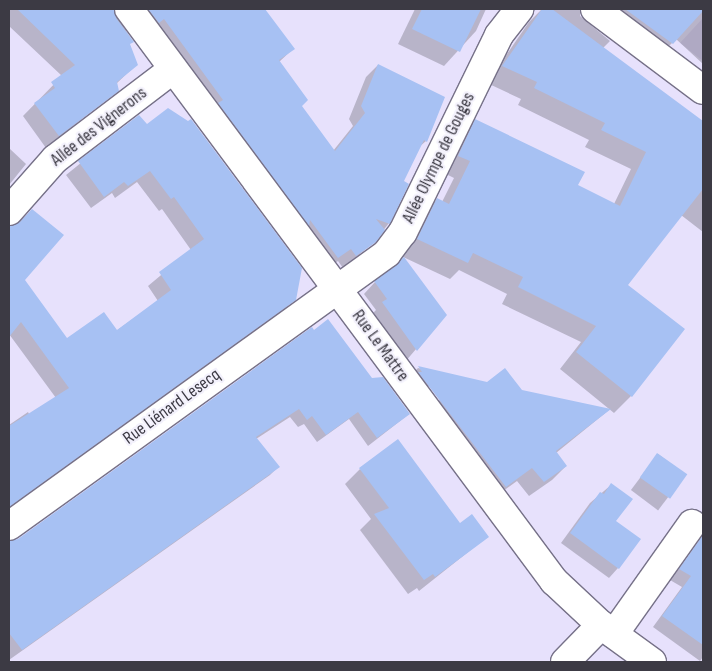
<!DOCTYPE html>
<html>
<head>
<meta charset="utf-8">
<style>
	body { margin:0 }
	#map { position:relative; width:712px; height:671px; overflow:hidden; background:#e7e1fc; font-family:"Sofia Sans Condensed",sans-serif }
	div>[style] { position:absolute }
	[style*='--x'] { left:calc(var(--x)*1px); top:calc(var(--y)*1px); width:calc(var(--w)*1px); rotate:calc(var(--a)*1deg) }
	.built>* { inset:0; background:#dbd4f4 }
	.shadow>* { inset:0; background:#0003; transform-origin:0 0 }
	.building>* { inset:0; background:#a7c1f3; transform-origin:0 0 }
	.roads { filter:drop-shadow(1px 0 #767188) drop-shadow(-1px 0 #767188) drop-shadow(0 1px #767188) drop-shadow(0 -1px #767188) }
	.minor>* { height:28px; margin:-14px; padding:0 14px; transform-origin:14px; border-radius:14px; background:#fff }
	span { translate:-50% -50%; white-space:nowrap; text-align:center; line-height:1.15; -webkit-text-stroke:4.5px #f3f1fc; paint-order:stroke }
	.street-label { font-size:18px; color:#3c3a44 }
	.frame { position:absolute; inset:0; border:10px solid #3c3a44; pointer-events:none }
</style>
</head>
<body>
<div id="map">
	<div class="built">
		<div style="clip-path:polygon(703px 18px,703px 61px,680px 43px)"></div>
	</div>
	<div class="shadow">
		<div style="clip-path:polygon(9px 9px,113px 9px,132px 41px,129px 44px,136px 65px,116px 84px,117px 90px,46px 148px,23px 116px,62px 76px,9px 26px)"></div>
		<div style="clip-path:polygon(125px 9px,264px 9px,293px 49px,279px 62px,301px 106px,333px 151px,353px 126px,349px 119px,366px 77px,378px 65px,426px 141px,418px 148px,402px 182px,389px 223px,375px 241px,343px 268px,338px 261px,325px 270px)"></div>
		<div style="clip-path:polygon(415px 9px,486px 9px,476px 31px,444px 66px,398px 44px)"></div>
		<div style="clip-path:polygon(542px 9px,703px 9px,703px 64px,676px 39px,656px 59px,587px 12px,580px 12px,580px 16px,610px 41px,603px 48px,703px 123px,703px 232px,681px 215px,626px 285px,631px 396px,614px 413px,560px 369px,581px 342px,502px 304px,507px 294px,459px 270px,450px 279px,401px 256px,421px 216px,437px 199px,442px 202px,454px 178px,442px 172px,459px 137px,476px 120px,576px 186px,614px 204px,631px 169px,585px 147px,589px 140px,518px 105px,521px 99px,487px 83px,529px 22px)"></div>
		<div style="clip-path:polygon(139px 116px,294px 299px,282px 312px,9px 509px,9px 425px,28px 412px,30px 416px,56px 398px,9px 334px,9px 226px,14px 227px,32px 210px,23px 280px,67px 340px,116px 331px,158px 301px,148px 286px,191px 250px,162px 209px,159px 211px,137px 182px,115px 198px,112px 193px,91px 208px,66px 175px)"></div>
		<div style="clip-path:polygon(9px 148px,26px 164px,9px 185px)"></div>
		<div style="clip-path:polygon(375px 282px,445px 315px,405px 362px,371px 315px,376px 310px,364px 294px)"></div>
		<div style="clip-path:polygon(311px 328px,409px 414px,368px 446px,349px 419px,317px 442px,304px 424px,298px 427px,290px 417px,256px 439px,278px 467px,270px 475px,9px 660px,9px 542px,19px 540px)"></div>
		<div style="clip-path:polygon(evenodd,418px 368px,487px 383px,609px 410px,556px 453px,566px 466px,552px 480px,529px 496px,517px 481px,491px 500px,405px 381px,418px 368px,427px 386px,430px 386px,440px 400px,438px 401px,427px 386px)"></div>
		<div style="left:658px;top:454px;width:34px;height:45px;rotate:37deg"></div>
		<div style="clip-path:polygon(360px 469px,459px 525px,487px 537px,419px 591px,417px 588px,408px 594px,360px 530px,371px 519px,345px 484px)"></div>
		<div style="clip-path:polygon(611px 485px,618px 568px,609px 578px,561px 543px,590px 503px)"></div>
		<div style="clip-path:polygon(695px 549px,703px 555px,703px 657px,700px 661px,653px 627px,682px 587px,670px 580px)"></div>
	</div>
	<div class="building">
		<div style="clip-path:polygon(17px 9px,114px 9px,116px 18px,134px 42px,130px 44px,138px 65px,117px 82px,119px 91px,59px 136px,34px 103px,55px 88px,51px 82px,75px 65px)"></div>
		<div style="clip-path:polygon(148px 9px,265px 9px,295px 49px,279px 60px,308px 100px,302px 106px,335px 151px,365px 113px,361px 106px,378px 64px,445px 97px,427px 142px,424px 140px,404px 181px,409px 184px,390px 224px,376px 219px,385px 230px,376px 242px,356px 256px,351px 249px,338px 258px,310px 220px,309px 226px,218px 103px,223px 100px,164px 19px,159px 23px)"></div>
		<div style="clip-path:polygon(422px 9px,481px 9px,460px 52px,412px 29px)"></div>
		<div style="clip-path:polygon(542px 9px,552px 9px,703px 121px,703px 189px,628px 285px,685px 329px,632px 397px,576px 352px,596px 326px,518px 287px,523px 277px,473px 253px,468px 263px,417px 239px,437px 198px,449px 204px,470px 161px,458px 156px,475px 119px,585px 172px,578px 185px,620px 206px,646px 152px,601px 130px,605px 123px,534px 88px,537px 82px,502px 66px)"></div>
		<div style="clip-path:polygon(625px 9px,703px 9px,703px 11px,673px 44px)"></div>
		<div style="clip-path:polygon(168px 108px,188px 121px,191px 119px,302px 268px,296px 300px,9px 507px,9px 426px,69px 388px,21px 322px,9px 337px,9px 226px,20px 222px,32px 209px,64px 235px,25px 280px,67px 338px,104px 312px,117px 330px,171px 290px,159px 272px,204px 239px,174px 197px,171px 199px,150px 171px,128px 186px,124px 182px,104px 197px,78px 161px,139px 115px,147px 124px)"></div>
		<div style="clip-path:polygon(404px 257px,447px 315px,417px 351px,382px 302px,387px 299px,374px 281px)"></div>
		<div style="clip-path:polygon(328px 319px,372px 378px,383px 377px,410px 414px,377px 438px,358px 412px,326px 435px,312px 416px,307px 420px,299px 409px,256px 437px,280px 467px,22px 650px,9px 633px,9px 541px,18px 539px,312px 327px,314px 330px)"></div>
		<div style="clip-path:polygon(418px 366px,487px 382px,505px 368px,522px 390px,611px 409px,556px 451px,567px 466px,544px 482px,532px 468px,506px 487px,418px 372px,422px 372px)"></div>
		<div style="clip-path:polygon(398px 439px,460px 523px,472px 514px,489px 537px,435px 577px,433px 574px,424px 580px,374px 514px,389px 508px,359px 468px)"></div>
		<div style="left:657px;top:453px;width:37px;height:30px;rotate:35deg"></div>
		<div style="clip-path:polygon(611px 483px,633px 499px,616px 521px,641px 539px,619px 569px,570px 533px,600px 492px,604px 494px)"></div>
		<div style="clip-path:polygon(703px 535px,703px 645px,662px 616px,691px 576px,679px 569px)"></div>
	</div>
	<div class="roads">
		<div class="minor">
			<div style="--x:129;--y:9;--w:713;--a:53.39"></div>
			<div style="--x:554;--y:581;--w:64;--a:43.1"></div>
			<div style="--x:601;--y:625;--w:63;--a:36"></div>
			<div style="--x:595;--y:9;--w:135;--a:36.9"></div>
			<div style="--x:9;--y:211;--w:69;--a:-48.5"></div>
			<div style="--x:55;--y:159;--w:148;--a:-37.3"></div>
			<div style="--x:9;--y:526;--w:466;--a:-35.8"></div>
			<div style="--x:387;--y:253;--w:26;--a:-53"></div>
			<div style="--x:403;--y:232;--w:219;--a:-64"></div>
			<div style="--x:499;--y:35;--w:33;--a:-52"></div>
			<div style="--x:614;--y:634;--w:135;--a:-54.7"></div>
			<div style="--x:565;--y:662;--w:52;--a:-45.8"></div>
		</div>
	</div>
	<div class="street-label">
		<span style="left:99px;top:127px;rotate:-38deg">Allée des Vignerons</span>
		<span style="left:439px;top:158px;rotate:-64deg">Allée Olympe de Gouges</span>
		<span style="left:380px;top:346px;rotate:54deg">Rue Le Mattre</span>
		<span style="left:172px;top:407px;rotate:-36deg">Rue Liénard Lesecq</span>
	</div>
	<div class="frame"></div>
</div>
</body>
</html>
